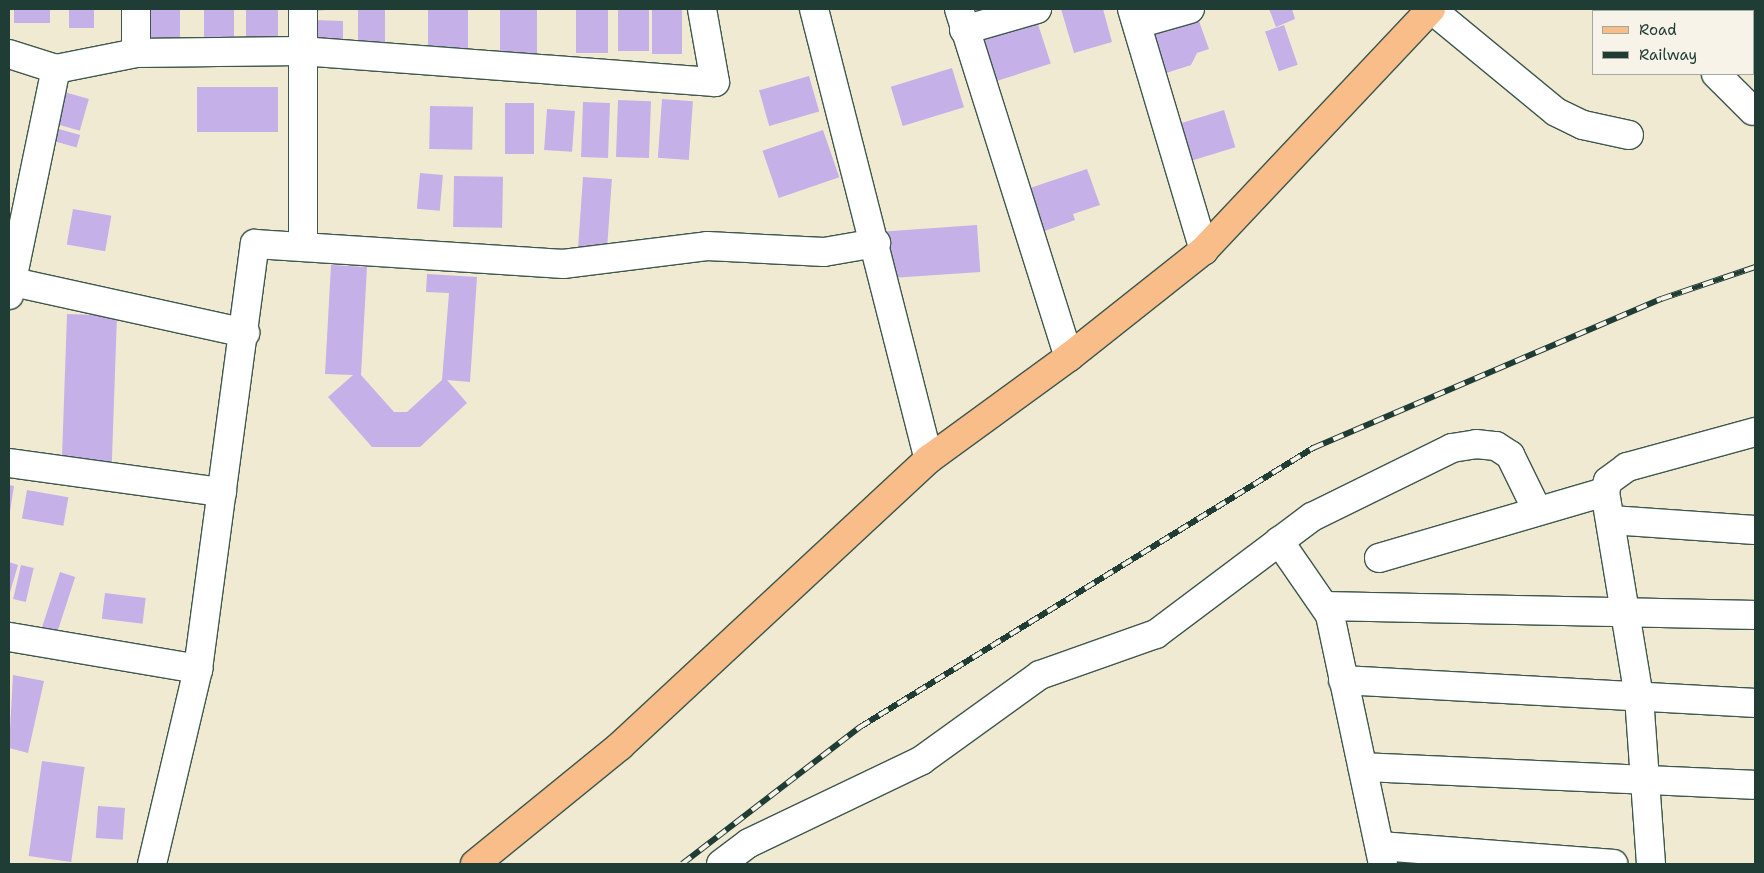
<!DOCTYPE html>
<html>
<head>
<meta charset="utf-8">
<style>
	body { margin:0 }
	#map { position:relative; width:1764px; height:873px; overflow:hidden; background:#f1ead3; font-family:"Shantell Sans",sans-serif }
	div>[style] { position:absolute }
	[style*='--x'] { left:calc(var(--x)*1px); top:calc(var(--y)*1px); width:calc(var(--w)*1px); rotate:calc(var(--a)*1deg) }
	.building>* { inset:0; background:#c6b0e8; transform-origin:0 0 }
	.roads { filter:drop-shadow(1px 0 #3e574c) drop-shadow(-1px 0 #3e574c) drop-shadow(0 1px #3e574c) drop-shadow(0 -1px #3e574c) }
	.minor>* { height:28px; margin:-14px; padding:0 14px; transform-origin:14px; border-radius:14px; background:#fff }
	.major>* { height:28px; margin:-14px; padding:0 14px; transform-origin:14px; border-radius:14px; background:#f8bd89 }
	.rail>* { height:5.5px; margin-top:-2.75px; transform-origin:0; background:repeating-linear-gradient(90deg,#f7f3e8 0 11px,#1f3d34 0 22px); box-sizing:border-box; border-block:1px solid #1f3d34 }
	span { translate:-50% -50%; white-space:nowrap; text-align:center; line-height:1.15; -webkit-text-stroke:4px #f7f3e8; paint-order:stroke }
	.frame { position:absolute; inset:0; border:10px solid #1f3d34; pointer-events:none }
	.legend { position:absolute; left:1592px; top:10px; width:162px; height:65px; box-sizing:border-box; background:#f7f3e8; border:1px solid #a1aaa0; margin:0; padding:6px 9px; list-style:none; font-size:15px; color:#1f3d34 }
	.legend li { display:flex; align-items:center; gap:10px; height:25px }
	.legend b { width:25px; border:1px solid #a1aaa0 }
</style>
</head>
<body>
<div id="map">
	<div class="building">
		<div style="left:14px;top:9px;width:36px;height:14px"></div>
		<div style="left:69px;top:9px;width:25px;height:19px"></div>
		<div style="left:148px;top:9px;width:32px;height:30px"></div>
		<div style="left:204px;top:9px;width:30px;height:31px"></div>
		<div style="left:246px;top:9px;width:32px;height:34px"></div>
		<div style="clip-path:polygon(305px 9px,336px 9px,315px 11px,315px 20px,343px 21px,343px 50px,304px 50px)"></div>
		<div style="left:358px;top:9px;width:27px;height:39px"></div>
		<div style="left:428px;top:9px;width:40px;height:50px"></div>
		<div style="left:500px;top:9px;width:37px;height:50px"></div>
		<div style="left:576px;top:9px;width:32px;height:44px"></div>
		<div style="left:618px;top:9px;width:31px;height:42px"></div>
		<div style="left:652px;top:9px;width:30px;height:45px"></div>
		<div style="clip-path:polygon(1061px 9px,1103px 9px,1112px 42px,1074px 53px)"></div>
		<div style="clip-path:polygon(1269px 9px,1292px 9px,1295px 19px,1276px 27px)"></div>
		<div style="clip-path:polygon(1195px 10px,1209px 49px,1197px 53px,1191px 65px,1157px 76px,1140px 30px)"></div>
		<div style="left:1035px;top:15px;width:51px;height:57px;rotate:72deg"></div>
		<div style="left:1284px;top:25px;width:42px;height:20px;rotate:71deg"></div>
		<div style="left:952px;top:68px;width:41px;height:64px;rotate:73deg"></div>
		<div style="left:809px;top:76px;width:37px;height:52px;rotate:74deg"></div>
		<div style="left:197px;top:87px;width:81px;height:45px"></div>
		<div style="left:61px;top:91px;width:29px;height:33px;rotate:16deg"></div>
		<div style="left:662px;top:99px;width:31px;height:59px;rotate:4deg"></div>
		<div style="left:618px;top:100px;width:33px;height:57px;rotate:2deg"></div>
		<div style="left:583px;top:102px;width:27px;height:55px;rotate:2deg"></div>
		<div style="left:505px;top:103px;width:29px;height:51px"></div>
		<div style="left:430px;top:106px;width:43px;height:43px;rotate:1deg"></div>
		<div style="left:547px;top:109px;width:28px;height:41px;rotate:4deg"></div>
		<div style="left:1224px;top:110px;width:39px;height:58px;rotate:73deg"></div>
		<div style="left:59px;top:129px;width:22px;height:13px;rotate:16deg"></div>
		<div style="left:823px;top:130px;width:50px;height:64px;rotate:71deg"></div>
		<div style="clip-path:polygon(1087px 169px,1100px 205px,1073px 214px,1075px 220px,1039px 233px,1024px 190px)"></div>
		<div style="left:420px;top:173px;width:23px;height:36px;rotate:5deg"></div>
		<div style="left:454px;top:176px;width:49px;height:51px;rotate:1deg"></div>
		<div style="left:583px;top:177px;width:29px;height:71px;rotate:4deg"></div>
		<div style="left:73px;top:209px;width:39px;height:36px;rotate:10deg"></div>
		<div style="left:977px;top:225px;width:47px;height:93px;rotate:86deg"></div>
		<div style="clip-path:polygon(331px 265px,367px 267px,361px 375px,394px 412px,407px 412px,442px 380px,449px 293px,426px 292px,427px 274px,477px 277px,470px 382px,447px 380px,467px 403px,420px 447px,372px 447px,328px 397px,353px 375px,325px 374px)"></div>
		<div style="left:67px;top:314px;width:50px;height:149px;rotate:2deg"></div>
		<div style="clip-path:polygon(9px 485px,14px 486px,10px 512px,9px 512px)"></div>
		<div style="left:27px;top:490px;width:42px;height:29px;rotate:10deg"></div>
		<div style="clip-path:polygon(9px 562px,18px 565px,9px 596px)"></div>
		<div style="left:21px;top:565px;width:13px;height:35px;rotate:13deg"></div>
		<div style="left:60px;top:572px;width:16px;height:66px;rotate:18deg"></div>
		<div style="left:105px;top:593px;width:41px;height:26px;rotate:7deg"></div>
		<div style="clip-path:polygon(13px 675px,44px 681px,28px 753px,9px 748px)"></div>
		<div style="left:42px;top:761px;width:43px;height:96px;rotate:8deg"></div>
		<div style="left:98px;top:806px;width:27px;height:32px;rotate:4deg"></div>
	</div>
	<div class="roads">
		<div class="minor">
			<div style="--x:136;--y:9;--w:44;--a:90"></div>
			<div style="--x:303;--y:9;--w:238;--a:90"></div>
			<div style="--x:814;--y:9;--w:464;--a:75.7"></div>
			<div style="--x:959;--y:9;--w:365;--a:72.5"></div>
			<div style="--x:1132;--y:9;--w:252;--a:73.4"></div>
			<div style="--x:1431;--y:9;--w:162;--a:39.5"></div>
			<div style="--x:1556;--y:112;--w:30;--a:26"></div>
			<div style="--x:1583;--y:125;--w:47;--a:12.3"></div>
			<div style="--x:1652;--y:9;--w:4;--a:34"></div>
			<div style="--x:1137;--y:24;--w:55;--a:-15.8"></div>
			<div style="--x:964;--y:30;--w:76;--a:-16"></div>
			<div style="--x:9;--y:54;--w:49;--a:17.7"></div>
			<div style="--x:1716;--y:74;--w:52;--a:45"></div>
			<div style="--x:9;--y:281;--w:242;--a:12.4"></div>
			<div style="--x:9;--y:295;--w:231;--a:-78.3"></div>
			<div style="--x:56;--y:69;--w:82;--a:-11.3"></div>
			<div style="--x:136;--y:53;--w:165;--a:-0.7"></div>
			<div style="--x:301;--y:51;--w:415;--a:4.3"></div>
			<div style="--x:715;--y:82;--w:74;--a:-100.1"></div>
			<div style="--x:9;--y:463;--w:215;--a:7.8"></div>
			<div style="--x:1611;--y:520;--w:144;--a:4"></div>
			<div style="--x:1279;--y:541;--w:90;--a:55.4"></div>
			<div style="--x:1330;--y:615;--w:255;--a:78"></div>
			<div style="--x:1379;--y:558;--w:235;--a:-16.3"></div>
			<div style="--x:1325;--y:606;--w:430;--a:1.2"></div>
			<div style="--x:9;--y:637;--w:192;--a:9.6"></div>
			<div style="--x:1343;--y:680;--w:413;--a:3.2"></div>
			<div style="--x:1363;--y:767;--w:392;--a:2.6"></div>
			<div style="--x:1381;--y:846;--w:233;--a:4.4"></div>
			<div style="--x:152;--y:864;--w:200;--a:-76.7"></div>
			<div style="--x:198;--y:669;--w:429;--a:-82.4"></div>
			<div style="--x:255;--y:244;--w:309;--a:3.7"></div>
			<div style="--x:563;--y:264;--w:145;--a:-7.1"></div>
			<div style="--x:707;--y:246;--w:117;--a:2.9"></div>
			<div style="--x:824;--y:252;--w:53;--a:-9.8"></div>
			<div style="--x:721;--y:864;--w:35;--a:-37"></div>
			<div style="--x:749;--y:843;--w:192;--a:-25.6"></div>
			<div style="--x:922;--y:760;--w:145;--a:-35.8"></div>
			<div style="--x:1040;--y:675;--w:123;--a:-19.5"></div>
			<div style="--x:1156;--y:634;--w:195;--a:-36.9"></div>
			<div style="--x:1312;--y:517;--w:156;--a:-26.2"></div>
			<div style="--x:1452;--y:448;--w:24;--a:-9"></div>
			<div style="--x:1476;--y:444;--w:20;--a:6"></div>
			<div style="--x:1496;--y:446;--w:17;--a:33"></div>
			<div style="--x:1510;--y:455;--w:61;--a:63.9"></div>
			<div style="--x:1651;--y:864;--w:167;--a:-94.1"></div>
			<div style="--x:1639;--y:697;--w:208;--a:-99.4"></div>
			<div style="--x:1605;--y:492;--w:11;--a:-75"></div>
			<div style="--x:1608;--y:481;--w:24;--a:-36"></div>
			<div style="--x:1627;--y:467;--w:133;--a:-15.3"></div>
		</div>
		<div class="major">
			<div style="--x:475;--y:864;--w:187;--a:-39.1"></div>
			<div style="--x:620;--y:746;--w:422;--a:-42.9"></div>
			<div style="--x:929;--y:459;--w:173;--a:-36.1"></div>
			<div style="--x:1069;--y:357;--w:172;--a:-38.4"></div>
			<div style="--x:1204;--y:250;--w:331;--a:-46.7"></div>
		</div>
	</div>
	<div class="rail">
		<div style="--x:682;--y:864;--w:225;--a:-37.6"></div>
		<div style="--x:860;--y:727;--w:532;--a:-31.63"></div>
		<div style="--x:1313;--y:448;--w:379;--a:-23.2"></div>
		<div style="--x:1661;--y:299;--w:99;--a:-18.8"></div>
	</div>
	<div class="frame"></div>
	<ul class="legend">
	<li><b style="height:6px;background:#f8bd89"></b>Road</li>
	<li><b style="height:6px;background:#1f3d34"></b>Railway</li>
	</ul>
</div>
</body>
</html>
